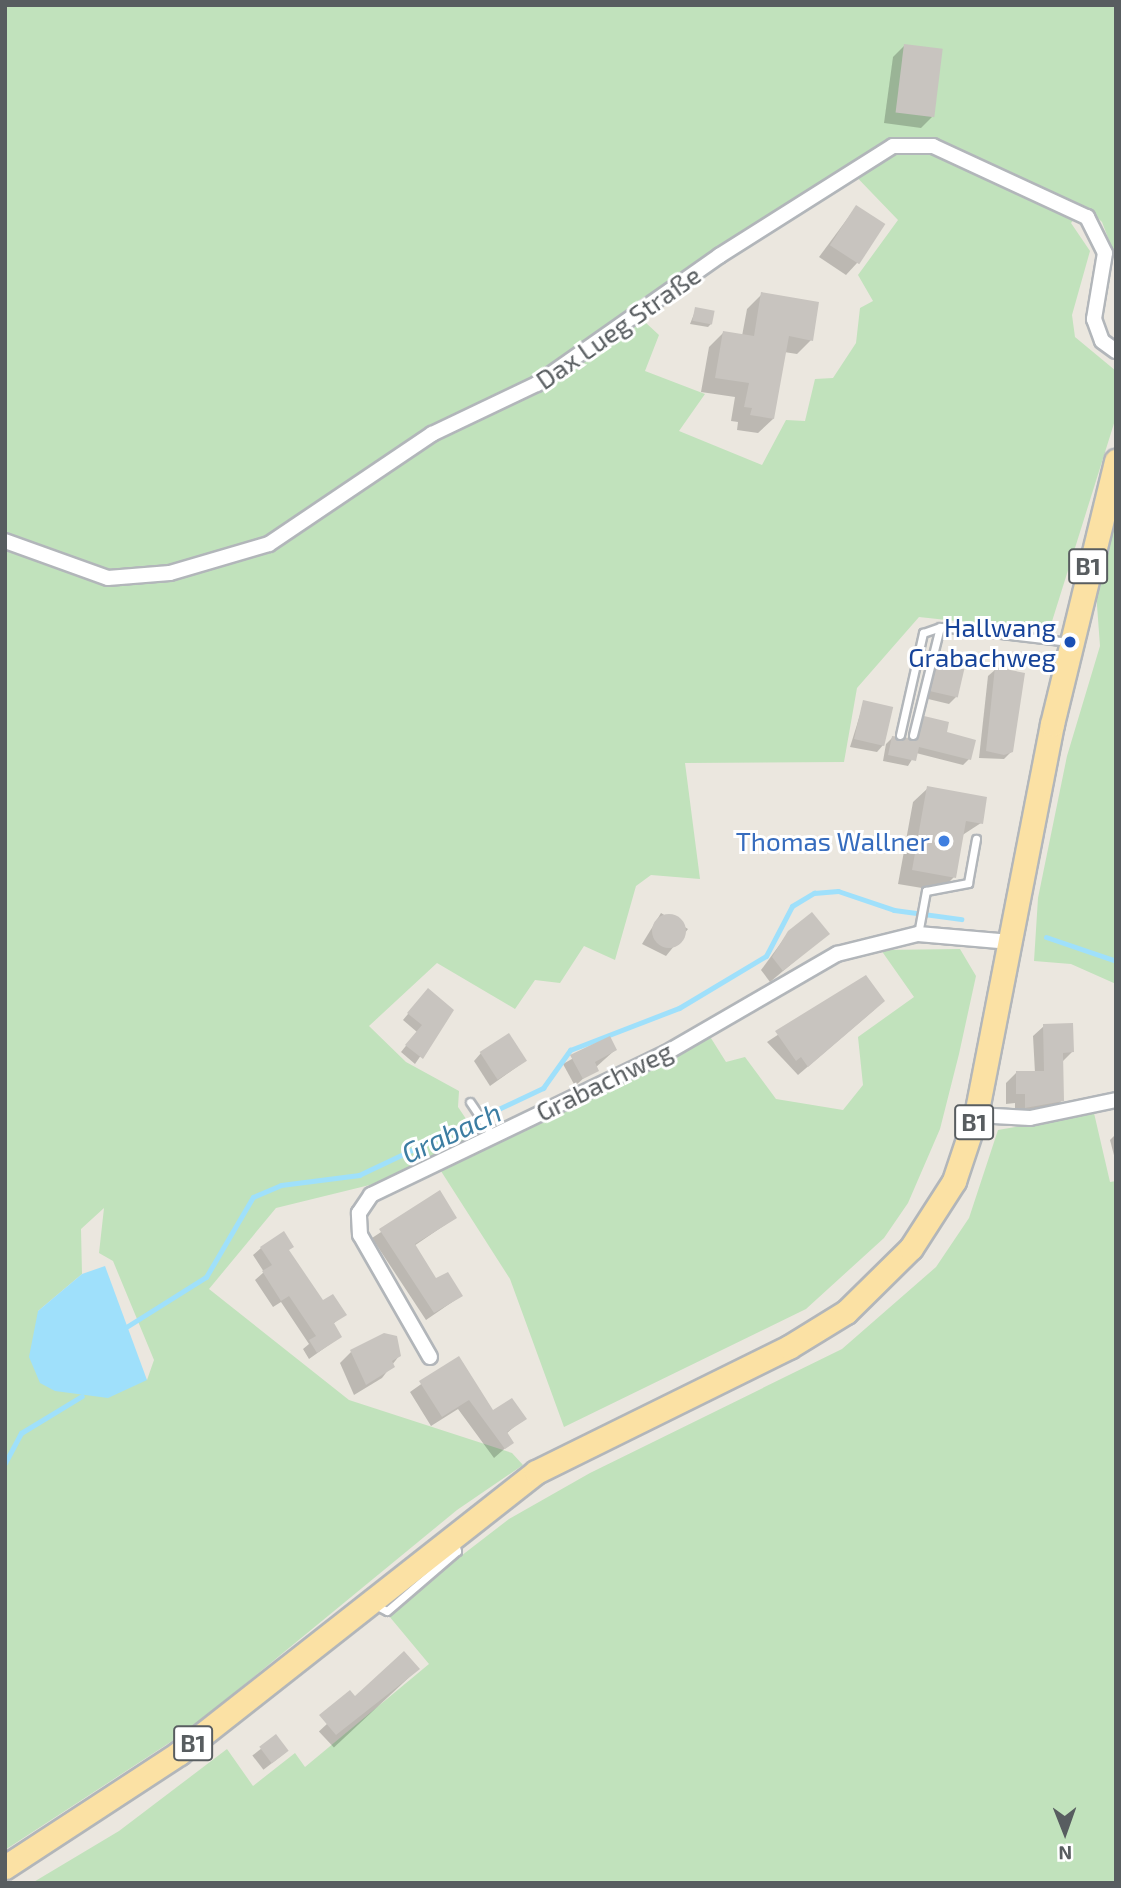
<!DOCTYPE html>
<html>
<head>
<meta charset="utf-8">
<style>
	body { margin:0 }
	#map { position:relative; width:1121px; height:1888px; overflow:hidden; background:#ebe7df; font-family:"Exo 2",sans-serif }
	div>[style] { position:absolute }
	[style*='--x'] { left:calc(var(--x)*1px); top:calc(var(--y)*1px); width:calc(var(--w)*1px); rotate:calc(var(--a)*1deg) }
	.green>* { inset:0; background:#c1e2bc }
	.water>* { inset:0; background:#9fe0fb }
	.shadow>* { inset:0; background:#0003; transform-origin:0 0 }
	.stream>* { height:5px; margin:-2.5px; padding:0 2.5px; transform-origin:2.5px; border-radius:2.5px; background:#9fe0fb }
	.building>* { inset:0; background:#c8c4bf; transform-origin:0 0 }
	.round { border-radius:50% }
	.roads { filter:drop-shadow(2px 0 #b2b6ba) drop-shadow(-2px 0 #b2b6ba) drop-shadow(0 2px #b2b6ba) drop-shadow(0 -2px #b2b6ba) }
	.service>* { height:7px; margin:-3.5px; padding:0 3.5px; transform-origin:3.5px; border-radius:3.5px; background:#fff }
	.minor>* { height:14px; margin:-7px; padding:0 7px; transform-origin:7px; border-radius:7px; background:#fff }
	.primary>* { height:23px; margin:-11.5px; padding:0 11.5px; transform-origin:11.5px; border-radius:11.5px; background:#fbe1a4 }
	.dots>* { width:19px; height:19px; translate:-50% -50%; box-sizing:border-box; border:4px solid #fff; border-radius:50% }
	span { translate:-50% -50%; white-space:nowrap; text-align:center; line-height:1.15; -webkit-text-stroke:6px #fff; paint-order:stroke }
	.shield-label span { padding:2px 5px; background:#fff; border:2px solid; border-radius:5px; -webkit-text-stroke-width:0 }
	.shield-label { font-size:24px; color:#585d60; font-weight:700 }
	.street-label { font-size:26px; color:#585d60 }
	.transit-label { font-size:26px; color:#164399 }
	.right { translate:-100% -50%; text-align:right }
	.shop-label { font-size:26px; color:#366cbe }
	.water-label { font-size:28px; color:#3c7da2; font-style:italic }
	.frame { position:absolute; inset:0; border:7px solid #585d60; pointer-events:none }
	.north { position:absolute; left:1030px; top:1797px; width:70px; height:70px; -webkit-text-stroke:5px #fff; paint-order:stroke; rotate:179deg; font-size:19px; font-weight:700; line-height:28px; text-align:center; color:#585d60 }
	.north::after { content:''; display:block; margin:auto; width:24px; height:32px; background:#585d60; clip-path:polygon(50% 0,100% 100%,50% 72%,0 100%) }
</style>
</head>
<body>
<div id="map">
	<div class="green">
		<div style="clip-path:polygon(evenodd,5px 5px,1116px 5px,1116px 259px,1102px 222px,1085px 206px,1071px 223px,1090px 251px,1072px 315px,1075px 337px,1116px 371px,1116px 417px,1049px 631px,919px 617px,857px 688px,844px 762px,685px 763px,700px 879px,651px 875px,636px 886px,615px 960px,584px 946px,560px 983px,535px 980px,515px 1009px,437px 963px,369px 1026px,406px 1062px,459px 1091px,458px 1107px,485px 1147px,709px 1035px,726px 1062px,745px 1057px,776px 1099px,843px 1110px,863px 1085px,858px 1037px,914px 997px,881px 950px,960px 949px,976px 976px,959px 1054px,940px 1129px,908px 1203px,884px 1238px,806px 1309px,564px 1427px,510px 1279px,439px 1168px,276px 1208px,209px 1289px,349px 1400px,512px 1453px,523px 1465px,457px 1510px,189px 1730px,5px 1850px,5px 5px,846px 166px,898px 220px,858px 275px,873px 301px,860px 308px,856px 343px,833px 378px,815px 379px,805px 421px,786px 420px,762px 465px,679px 431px,705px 394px,645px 371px,659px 335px,632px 310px,846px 166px,5px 5px,104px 1208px,99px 1253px,113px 1261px,154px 1360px,147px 1380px,38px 1311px,82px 1274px,81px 1229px,104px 1208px)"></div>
		<div style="clip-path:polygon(1116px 493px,1116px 984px,1071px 964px,1034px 961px,1038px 898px,1067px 756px,1100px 646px,1095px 578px)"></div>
		<div style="clip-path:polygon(1094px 1113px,1110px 1182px,1116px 1181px,1116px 1883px,32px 1883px,119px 1831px,227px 1749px,253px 1786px,295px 1753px,305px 1767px,429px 1664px,389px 1616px,448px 1566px,509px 1519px,590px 1473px,842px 1349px,936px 1267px,969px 1218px,998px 1130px)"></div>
	</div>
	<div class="water">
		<div style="clip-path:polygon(105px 1266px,147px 1380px,108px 1398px,55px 1391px,40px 1383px,29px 1357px,38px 1311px,82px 1274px)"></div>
	</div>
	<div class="shadow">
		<div style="clip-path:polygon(904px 46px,932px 117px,921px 128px,884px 123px,893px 57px)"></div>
		<div style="clip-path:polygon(856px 207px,857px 263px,846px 275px,819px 257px)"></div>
		<div style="clip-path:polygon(762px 294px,811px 340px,797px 354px,784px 352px,773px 419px,758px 433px,737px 430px,738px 422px,731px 421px,735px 397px,701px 392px,709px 347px,723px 333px,742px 336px,747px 309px)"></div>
		<div style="clip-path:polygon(696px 309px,711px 324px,708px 327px,690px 324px)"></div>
		<div style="clip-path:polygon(938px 665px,957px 696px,949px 704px,924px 698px)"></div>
		<div style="clip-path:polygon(996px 669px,1012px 751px,1004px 759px,979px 758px,988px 676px)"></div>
		<div style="clip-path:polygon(864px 702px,884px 744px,877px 752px,850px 747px)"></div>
		<div style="clip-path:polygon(925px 718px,969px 759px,963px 765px,916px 753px,908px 766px,883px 761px,886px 744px,892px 738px,914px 740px)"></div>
		<div style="clip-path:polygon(928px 788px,981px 823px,961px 836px,954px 877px,940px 891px,898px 884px,913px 802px)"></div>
		<div style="clip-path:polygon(661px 913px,688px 929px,666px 956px,642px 944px)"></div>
		<div style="clip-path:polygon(789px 932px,827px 934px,770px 982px,761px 970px)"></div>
		<div style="clip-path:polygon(865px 977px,874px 1010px,798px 1075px,767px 1042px)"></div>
		<div style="clip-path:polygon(422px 997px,452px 1010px,415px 1064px,401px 1052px,417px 1032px,403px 1020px)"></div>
		<div style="clip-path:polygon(1044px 1026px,1072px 1052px,1062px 1062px,1062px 1100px,1052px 1111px,1015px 1117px,1015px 1103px,1006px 1104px,1006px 1083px,1016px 1073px,1035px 1073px,1033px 1036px)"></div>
		<div style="clip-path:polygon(609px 1038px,615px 1050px,575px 1086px,563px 1064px)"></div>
		<div style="clip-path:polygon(481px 1053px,525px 1061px,490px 1086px,474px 1061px)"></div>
		<div style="clip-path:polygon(1116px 1134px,1116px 1163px,1110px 1140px)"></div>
		<div style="clip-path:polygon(440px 1193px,455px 1218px,414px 1246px,436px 1281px,461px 1296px,426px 1320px,372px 1238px)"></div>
		<div style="clip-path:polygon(261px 1248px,287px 1251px,322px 1303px,344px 1314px,332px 1325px,340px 1337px,309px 1359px,303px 1349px,309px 1344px,281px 1302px,273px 1307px,255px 1280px,264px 1272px,253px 1255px)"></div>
		<div style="clip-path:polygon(351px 1352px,399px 1356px,382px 1378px,354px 1395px,340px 1363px)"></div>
		<div style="clip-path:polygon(458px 1358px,493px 1413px,524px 1418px,506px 1434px,511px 1443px,494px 1458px,458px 1409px,431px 1426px,410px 1392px)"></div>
		<div style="left:403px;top:1653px;width:22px;height:115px;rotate:47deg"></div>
		<div style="left:276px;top:1737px;width:18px;height:30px;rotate:52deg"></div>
	</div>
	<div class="stream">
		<div style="--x:1046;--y:937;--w:74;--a:18.9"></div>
		<div style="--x:123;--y:1329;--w:98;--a:-32.1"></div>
		<div style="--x:206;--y:1277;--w:93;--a:-59.6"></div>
		<div style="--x:253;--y:1197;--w:30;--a:-23"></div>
		<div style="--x:281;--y:1185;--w:79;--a:-7.3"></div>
		<div style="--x:359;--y:1175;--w:204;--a:-25.3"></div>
		<div style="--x:543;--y:1088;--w:47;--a:-54.6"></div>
		<div style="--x:570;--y:1050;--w:117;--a:-21.1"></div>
		<div style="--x:679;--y:1008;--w:101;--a:-30.9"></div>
		<div style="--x:766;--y:956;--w:56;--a:-62.5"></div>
		<div style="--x:792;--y:906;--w:26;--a:-31"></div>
		<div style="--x:814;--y:893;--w:24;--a:-5"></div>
		<div style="--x:838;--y:891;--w:59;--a:18.7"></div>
		<div style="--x:894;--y:910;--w:68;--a:7.7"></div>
		<div style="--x:5;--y:1463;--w:34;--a:-62"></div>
		<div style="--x:21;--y:1433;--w:71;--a:-31.2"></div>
	</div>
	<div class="building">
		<div style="left:904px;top:44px;width:39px;height:69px;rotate:7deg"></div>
		<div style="left:856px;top:205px;width:35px;height:48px;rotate:33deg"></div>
		<div style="clip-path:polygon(761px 292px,819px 302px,813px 341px,789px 336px,774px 419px,750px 415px,752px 408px,744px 407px,749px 383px,715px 378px,723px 331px,754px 336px)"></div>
		<div style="left:695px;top:307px;width:20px;height:14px;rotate:11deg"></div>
		<div style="left:937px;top:663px;width:28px;height:29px;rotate:13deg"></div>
		<div style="clip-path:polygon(995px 667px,1025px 673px,1013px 752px,1004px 755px,986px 751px)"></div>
		<div style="left:863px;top:700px;width:31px;height:40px;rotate:13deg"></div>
		<div style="clip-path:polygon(924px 716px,949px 722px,947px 732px,976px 740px,971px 760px,919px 747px,916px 761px,888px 755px,892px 736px,918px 739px)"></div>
		<div style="clip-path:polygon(927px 786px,987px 797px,983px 824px,966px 821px,956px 878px,912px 870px)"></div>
		<div style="clip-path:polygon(812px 912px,830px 934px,783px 971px,772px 957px,788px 931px)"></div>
		<div class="round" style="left:652px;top:914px;width:34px;height:34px"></div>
		<div style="clip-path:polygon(866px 975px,885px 1001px,808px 1067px,801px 1057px,796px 1061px,775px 1031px)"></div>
		<div style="clip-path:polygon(428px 988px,454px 1010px,423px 1059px,405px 1045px,422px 1025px,407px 1013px)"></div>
		<div style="clip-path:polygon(1073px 1023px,1074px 1052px,1063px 1053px,1064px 1101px,1025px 1108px,1025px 1094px,1016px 1094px,1016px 1071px,1044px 1071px,1043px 1024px)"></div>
		<div style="left:509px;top:1033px;width:33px;height:35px;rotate:57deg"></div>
		<div style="clip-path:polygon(610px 1036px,617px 1050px,595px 1062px,599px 1071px,583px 1079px,570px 1055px)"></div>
		<div style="clip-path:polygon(440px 1190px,457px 1218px,415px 1244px,436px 1278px,448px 1272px,463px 1296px,434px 1313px,379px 1229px)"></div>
		<div style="clip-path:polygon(284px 1231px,294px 1247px,289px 1250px,323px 1300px,333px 1294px,347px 1315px,334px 1323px,342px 1337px,317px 1353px,309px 1340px,316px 1336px,289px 1296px,281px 1301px,262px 1271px,272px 1265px,260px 1247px)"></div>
		<div style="clip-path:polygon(384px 1333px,397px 1336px,401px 1356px,392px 1361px,395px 1367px,366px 1385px,350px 1350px)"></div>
		<div style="clip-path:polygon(459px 1356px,493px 1410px,512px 1398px,527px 1419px,507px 1432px,514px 1443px,505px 1449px,469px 1400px,442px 1417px,419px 1381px)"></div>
		<div style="clip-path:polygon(404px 1651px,420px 1669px,336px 1735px,319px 1715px,350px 1690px,355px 1696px)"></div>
		<div style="left:276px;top:1734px;width:21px;height:21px;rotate:53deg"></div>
	</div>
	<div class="roads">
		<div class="service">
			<div style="--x:900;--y:735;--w:105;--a:-77.3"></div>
			<div style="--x:923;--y:633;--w:18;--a:-19"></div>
			<div style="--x:913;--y:735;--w:111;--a:-76"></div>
			<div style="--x:940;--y:627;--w:131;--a:6.6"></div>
			<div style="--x:918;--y:934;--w:44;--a:-79.5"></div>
			<div style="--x:926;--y:891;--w:43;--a:-10.8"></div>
			<div style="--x:968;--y:883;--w:45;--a:-79.7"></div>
			<div style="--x:470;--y:1102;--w:40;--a:56"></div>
			<div style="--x:375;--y:1605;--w:13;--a:27"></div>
			<div style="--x:387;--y:1611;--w:92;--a:-40.6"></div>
			<div style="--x:457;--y:1551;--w:9;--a:-103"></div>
		</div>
		<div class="minor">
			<div style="--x:5;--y:541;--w:109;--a:19.8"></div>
			<div style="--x:108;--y:578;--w:62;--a:-4.6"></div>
			<div style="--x:170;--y:573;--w:103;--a:-16.3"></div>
			<div style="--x:269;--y:544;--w:197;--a:-34"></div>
			<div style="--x:432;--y:434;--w:116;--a:-25.5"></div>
			<div style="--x:537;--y:384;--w:223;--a:-35.1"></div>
			<div style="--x:719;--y:256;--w:206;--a:-32.3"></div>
			<div style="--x:893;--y:146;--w:40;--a:0"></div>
			<div style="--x:933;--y:146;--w:170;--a:24.8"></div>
			<div style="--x:1087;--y:217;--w:40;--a:63.4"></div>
			<div style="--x:1105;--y:253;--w:67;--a:99.5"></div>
			<div style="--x:1094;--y:319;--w:23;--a:70"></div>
			<div style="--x:1102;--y:341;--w:17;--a:36"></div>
			<div style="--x:976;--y:1115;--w:54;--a:3.2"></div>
			<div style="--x:1030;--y:1118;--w:88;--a:-11.8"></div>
			<div style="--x:430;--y:1357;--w:141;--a:-119.8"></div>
			<div style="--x:360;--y:1235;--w:22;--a:-93"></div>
			<div style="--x:359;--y:1213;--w:22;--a:-56"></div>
			<div style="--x:371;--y:1195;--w:327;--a:-25.7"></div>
			<div style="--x:666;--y:1053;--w:198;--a:-30.1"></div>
			<div style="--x:837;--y:954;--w:83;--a:-13.9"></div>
			<div style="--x:918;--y:934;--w:93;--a:4.9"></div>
		</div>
		<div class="primary">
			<div style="--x:5;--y:1867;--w:208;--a:-33.2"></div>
			<div style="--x:179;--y:1753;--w:454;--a:-38.2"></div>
			<div style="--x:536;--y:1472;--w:282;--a:-26.3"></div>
			<div style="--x:789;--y:1347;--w:67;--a:-31.6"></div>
			<div style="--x:846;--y:1312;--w:91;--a:-44.6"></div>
			<div style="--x:911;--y:1248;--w:80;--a:-57.3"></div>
			<div style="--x:954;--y:1181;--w:70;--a:-71.6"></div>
			<div style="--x:976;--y:1115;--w:398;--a:-79"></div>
			<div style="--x:1052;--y:724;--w:271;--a:-76.3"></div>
		</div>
	</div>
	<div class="dots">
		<div style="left:1070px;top:642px;background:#1a4fb4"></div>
		<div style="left:944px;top:841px;background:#3f7fe0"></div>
	</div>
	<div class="shield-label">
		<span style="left:1088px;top:566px">B1</span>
		<span style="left:974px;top:1122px">B1</span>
		<span style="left:193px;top:1743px">B1</span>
	</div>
	<div class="street-label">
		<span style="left:618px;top:327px;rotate:-35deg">Dax Lueg Straße</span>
		<span style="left:604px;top:1081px;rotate:-26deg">Grabachweg</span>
	</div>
	<div class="transit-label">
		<span class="right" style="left:1056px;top:642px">Hallwang<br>Grabachweg</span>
	</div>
	<div class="shop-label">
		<span class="right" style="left:930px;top:841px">Thomas Wallner</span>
	</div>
	<div class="water-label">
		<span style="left:451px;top:1132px;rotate:-25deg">Grabach</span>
	</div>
	<div class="frame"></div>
	<div class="north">N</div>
</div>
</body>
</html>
